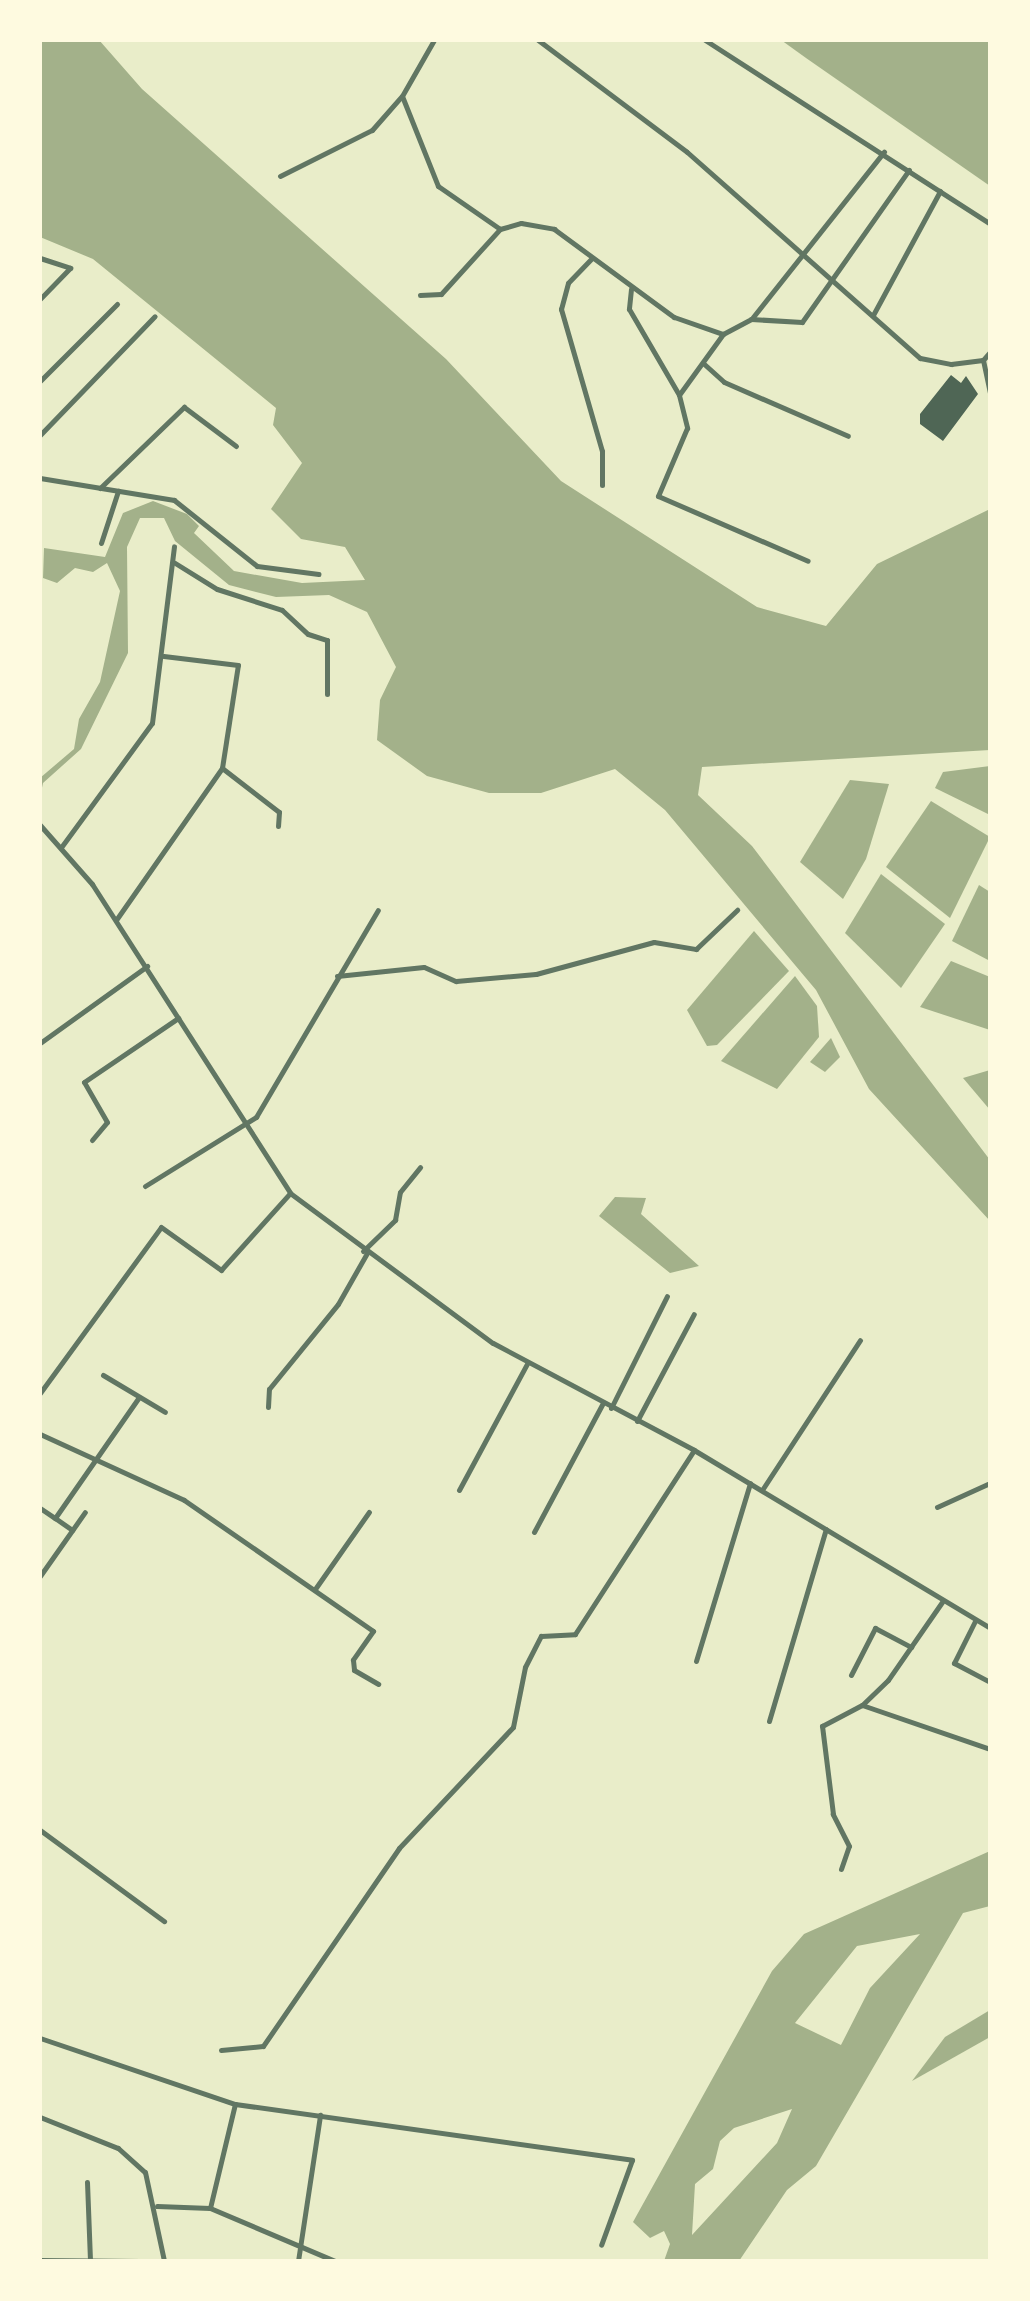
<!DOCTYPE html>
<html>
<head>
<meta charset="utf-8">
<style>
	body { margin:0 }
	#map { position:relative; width:1030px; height:2301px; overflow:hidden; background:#e9edc9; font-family:"Titillium Web",sans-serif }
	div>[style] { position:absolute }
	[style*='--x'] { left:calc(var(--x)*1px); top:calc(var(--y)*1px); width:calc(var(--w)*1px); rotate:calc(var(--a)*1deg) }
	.water>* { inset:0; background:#a3b18a }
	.building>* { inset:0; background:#4f6655 }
	.minor>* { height:5px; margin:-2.5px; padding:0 2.5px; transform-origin:2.5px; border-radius:2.5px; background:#617663 }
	span { translate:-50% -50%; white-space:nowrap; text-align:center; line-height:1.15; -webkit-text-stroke:6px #fefae0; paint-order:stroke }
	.frame { position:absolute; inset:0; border:42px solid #fefae0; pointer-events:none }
</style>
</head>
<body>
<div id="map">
	<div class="water">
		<div style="clip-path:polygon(40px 40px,99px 40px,142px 89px,446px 359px,561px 481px,757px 607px,826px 626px,877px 564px,990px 509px,990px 750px,702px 767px,698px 795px,752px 846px,990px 1160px,990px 1221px,869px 1089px,816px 990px,665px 810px,615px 769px,541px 793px,489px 793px,427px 776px,377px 740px,380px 700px,396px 667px,367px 612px,329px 595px,276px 597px,229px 585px,175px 541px,164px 518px,140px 518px,127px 547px,128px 653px,81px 749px,43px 783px,40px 797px,40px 778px,74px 749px,79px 719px,100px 682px,120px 591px,107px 563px,93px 572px,75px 568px,57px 583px,43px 578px,44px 548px,105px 557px,123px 513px,153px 501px,187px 514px,199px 526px,194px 533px,234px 571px,302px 583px,365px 580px,345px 547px,301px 539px,271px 509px,302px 463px,273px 425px,276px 408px,93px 259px,40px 237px)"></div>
		<div style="clip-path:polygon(781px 40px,990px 40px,990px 186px,806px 58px)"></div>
		<div style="clip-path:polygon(990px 766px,990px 815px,935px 788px,943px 772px)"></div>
		<div style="clip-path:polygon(850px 780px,889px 784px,866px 859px,843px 899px,800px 862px)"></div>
		<div style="clip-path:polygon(931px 801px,990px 837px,950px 918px,886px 867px)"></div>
		<div style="clip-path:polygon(881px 874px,945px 924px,901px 988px,845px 933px)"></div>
		<div style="clip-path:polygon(979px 885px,990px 892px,990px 961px,952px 941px)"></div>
		<div style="clip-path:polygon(754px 931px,789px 971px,717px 1045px,707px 1046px,687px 1010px)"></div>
		<div style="clip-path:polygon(951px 961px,990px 977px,990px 1030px,920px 1007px)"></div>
		<div style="clip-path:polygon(795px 976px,817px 1006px,819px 1037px,777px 1089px,721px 1061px)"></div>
		<div style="clip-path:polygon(831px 1038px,840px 1057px,825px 1072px,810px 1062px)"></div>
		<div style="clip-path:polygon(990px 1070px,990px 1110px,963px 1078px)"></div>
		<div style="clip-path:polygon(615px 1197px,646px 1198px,641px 1214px,699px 1266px,670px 1273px,599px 1216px)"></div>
		<div style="clip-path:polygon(evenodd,990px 1851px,990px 1906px,963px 1913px,816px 2166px,787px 2190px,739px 2261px,664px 2261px,670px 2244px,664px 2231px,650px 2238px,633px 2222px,772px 1971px,804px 1934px,990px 1851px,920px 1934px,870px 1988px,841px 2045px,795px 2023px,857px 1946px,920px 1934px,990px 1851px,792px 2109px,777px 2143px,692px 2235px,695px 2184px,713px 2169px,720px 2141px,734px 2128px,792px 2109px)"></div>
		<div style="clip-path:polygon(990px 2010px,990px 2037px,912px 2081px,945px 2037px)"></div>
	</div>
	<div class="building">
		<div style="clip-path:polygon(951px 375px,961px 383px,966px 376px,978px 394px,943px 441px,920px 424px,920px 414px)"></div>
	</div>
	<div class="minor">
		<div style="--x:434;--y:40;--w:64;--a:119.7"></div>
		<div style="--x:402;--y:96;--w:97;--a:68.2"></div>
		<div style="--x:438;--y:186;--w:75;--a:34.7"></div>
		<div style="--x:500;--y:229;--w:22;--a:-16"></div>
		<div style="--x:521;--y:223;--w:34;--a:10"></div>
		<div style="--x:554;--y:229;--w:149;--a:36.3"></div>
		<div style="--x:674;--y:317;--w:52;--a:19.1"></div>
		<div style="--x:723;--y:334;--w:32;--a:-28"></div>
		<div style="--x:751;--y:319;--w:51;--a:3.4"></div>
		<div style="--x:802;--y:322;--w:186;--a:-54.9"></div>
		<div style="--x:538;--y:40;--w:186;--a:36.9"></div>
		<div style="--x:687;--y:152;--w:311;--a:41.5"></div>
		<div style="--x:920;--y:358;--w:32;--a:11"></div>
		<div style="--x:951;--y:364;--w:32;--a:-7"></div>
		<div style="--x:983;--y:360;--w:11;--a:-49"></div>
		<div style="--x:705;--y:40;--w:339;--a:32.8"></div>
		<div style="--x:280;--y:176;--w:103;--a:-26.6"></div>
		<div style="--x:372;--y:130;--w:44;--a:-48.7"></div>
		<div style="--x:40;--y:258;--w:32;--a:18"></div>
		<div style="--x:70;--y:268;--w:43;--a:134.1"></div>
		<div style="--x:591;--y:259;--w:33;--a:134"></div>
		<div style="--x:568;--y:283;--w:27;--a:105"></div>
		<div style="--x:561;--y:309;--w:148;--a:73.9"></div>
		<div style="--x:602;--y:451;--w:34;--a:90"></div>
		<div style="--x:631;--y:289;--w:20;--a:96"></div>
		<div style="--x:629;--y:309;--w:99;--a:59.8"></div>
		<div style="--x:420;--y:295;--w:21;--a:-3"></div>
		<div style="--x:441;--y:294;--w:88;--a:-47.8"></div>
		<div style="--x:873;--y:315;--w:141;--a:-61.6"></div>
		<div style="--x:753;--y:317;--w:211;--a:-51.6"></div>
		<div style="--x:723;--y:334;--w:75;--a:125.8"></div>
		<div style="--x:679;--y:395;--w:34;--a:76"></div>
		<div style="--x:687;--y:428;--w:74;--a:113.1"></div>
		<div style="--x:658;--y:496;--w:163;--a:23.4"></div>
		<div style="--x:983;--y:360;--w:35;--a:78"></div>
		<div style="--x:703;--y:363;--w:28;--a:42"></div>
		<div style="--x:724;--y:382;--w:135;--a:23.5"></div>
		<div style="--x:40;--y:381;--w:109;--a:-45"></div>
		<div style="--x:40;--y:435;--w:165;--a:-46"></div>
		<div style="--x:40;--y:478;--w:136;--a:9.3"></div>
		<div style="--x:174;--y:500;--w:106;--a:38.5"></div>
		<div style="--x:257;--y:566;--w:62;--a:7.5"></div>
		<div style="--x:100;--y:488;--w:117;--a:-44"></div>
		<div style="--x:184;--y:407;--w:65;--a:36.9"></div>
		<div style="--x:101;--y:543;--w:55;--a:-71.9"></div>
		<div style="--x:175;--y:563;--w:49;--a:31.8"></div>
		<div style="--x:217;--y:589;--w:68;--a:17.9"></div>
		<div style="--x:282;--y:610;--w:35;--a:43"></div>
		<div style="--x:308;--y:634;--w:20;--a:18"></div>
		<div style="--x:327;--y:640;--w:54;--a:90"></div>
		<div style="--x:222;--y:768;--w:72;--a:37.7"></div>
		<div style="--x:279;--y:812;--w:14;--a:94"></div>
		<div style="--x:40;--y:825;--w:79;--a:48.6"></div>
		<div style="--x:92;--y:884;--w:367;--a:57.3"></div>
		<div style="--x:290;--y:1193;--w:252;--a:36.5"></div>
		<div style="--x:493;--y:1343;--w:228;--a:28"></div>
		<div style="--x:694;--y:1450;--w:345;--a:31"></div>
		<div style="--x:62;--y:846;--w:152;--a:-53.8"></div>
		<div style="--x:152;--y:723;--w:178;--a:-82.9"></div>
		<div style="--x:116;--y:920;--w:185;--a:-55.1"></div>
		<div style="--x:222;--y:768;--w:104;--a:-81.2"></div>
		<div style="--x:238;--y:665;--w:75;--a:-173.1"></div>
		<div style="--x:337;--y:976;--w:87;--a:-5.9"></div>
		<div style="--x:424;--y:967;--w:35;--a:24"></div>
		<div style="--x:456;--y:981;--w:80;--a:-5"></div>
		<div style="--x:536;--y:974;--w:122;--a:-15.2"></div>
		<div style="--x:654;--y:942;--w:43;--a:9.5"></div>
		<div style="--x:696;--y:949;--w:57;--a:-43.6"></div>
		<div style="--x:40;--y:1043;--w:132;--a:-35.7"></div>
		<div style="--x:92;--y:1140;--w:23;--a:-50"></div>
		<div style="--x:107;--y:1122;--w:46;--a:-119.9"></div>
		<div style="--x:84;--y:1082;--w:114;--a:-34.2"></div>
		<div style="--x:145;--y:1186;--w:131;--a:-31.9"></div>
		<div style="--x:256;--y:1117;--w:240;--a:-59.5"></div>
		<div style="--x:363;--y:1251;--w:45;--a:-44.1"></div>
		<div style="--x:395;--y:1220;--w:28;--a:-80"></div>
		<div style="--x:400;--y:1192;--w:32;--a:-51"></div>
		<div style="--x:103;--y:1375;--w:72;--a:30.8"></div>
		<div style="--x:40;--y:1393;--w:205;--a:-53.9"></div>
		<div style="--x:161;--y:1227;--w:74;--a:35.6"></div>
		<div style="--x:221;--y:1270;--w:103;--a:-48.1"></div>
		<div style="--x:268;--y:1407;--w:18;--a:-87"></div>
		<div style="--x:269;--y:1389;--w:109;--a:-50.9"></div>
		<div style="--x:338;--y:1304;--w:59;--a:-60.4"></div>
		<div style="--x:611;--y:1408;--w:125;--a:-63.4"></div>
		<div style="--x:637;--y:1421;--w:121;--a:-62"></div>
		<div style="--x:40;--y:1434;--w:158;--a:24.6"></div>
		<div style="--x:184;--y:1500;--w:230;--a:34.7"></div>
		<div style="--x:373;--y:1631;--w:35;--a:125"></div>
		<div style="--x:353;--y:1660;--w:10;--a:84"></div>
		<div style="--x:354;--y:1670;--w:28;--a:30"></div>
		<div style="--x:459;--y:1490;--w:145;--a:-61.7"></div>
		<div style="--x:762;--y:1490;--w:179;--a:-56.8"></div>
		<div style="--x:937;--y:1507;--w:58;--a:-24.4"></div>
		<div style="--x:40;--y:1508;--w:18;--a:34"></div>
		<div style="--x:55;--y:1518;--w:147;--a:-55.2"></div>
		<div style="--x:55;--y:1518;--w:21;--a:35"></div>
		<div style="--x:534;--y:1532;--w:146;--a:-61.9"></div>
		<div style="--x:40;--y:1576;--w:78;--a:-54.9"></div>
		<div style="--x:315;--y:1589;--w:94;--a:-55"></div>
		<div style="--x:942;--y:1602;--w:95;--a:124.7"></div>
		<div style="--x:888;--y:1680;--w:36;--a:136"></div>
		<div style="--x:862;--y:1705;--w:135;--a:19"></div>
		<div style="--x:975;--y:1621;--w:47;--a:116.6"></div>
		<div style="--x:954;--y:1663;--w:41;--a:27.8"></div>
		<div style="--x:696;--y:1661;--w:186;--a:-73.1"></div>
		<div style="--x:851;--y:1675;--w:53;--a:-62.9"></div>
		<div style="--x:875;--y:1628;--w:41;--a:27.8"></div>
		<div style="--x:769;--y:1721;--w:200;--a:-73.5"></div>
		<div style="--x:40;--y:1830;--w:154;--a:36.3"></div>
		<div style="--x:841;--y:1869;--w:24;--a:-71"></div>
		<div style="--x:849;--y:1846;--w:36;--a:-117"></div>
		<div style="--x:833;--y:1814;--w:89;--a:-97.1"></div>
		<div style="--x:822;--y:1726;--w:45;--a:-27.7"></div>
		<div style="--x:40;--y:2038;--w:206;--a:18.7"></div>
		<div style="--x:235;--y:2104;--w:401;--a:8"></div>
		<div style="--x:632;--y:2160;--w:90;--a:110"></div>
		<div style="--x:221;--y:2050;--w:42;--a:-5.4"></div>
		<div style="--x:263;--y:2046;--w:240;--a:-55.5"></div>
		<div style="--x:399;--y:1848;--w:166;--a:-46.7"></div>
		<div style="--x:513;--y:1727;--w:61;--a:-78.7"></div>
		<div style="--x:525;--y:1667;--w:35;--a:-63"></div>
		<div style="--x:541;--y:1636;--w:34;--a:-3"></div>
		<div style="--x:575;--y:1634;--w:219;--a:-57.1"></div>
		<div style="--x:40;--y:2117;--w:84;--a:21.7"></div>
		<div style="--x:118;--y:2148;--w:36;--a:42"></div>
		<div style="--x:145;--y:2172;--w:91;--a:77.9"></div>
		<div style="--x:87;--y:2182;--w:78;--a:87.8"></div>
		<div style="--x:157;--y:2206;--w:53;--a:2.2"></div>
		<div style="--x:210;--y:2208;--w:136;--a:23"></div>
		<div style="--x:210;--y:2208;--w:107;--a:-76.5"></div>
		<div style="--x:40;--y:2260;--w:100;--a:0.6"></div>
		<div style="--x:298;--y:2261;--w:148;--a:-81.4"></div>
	</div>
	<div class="frame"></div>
</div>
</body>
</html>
